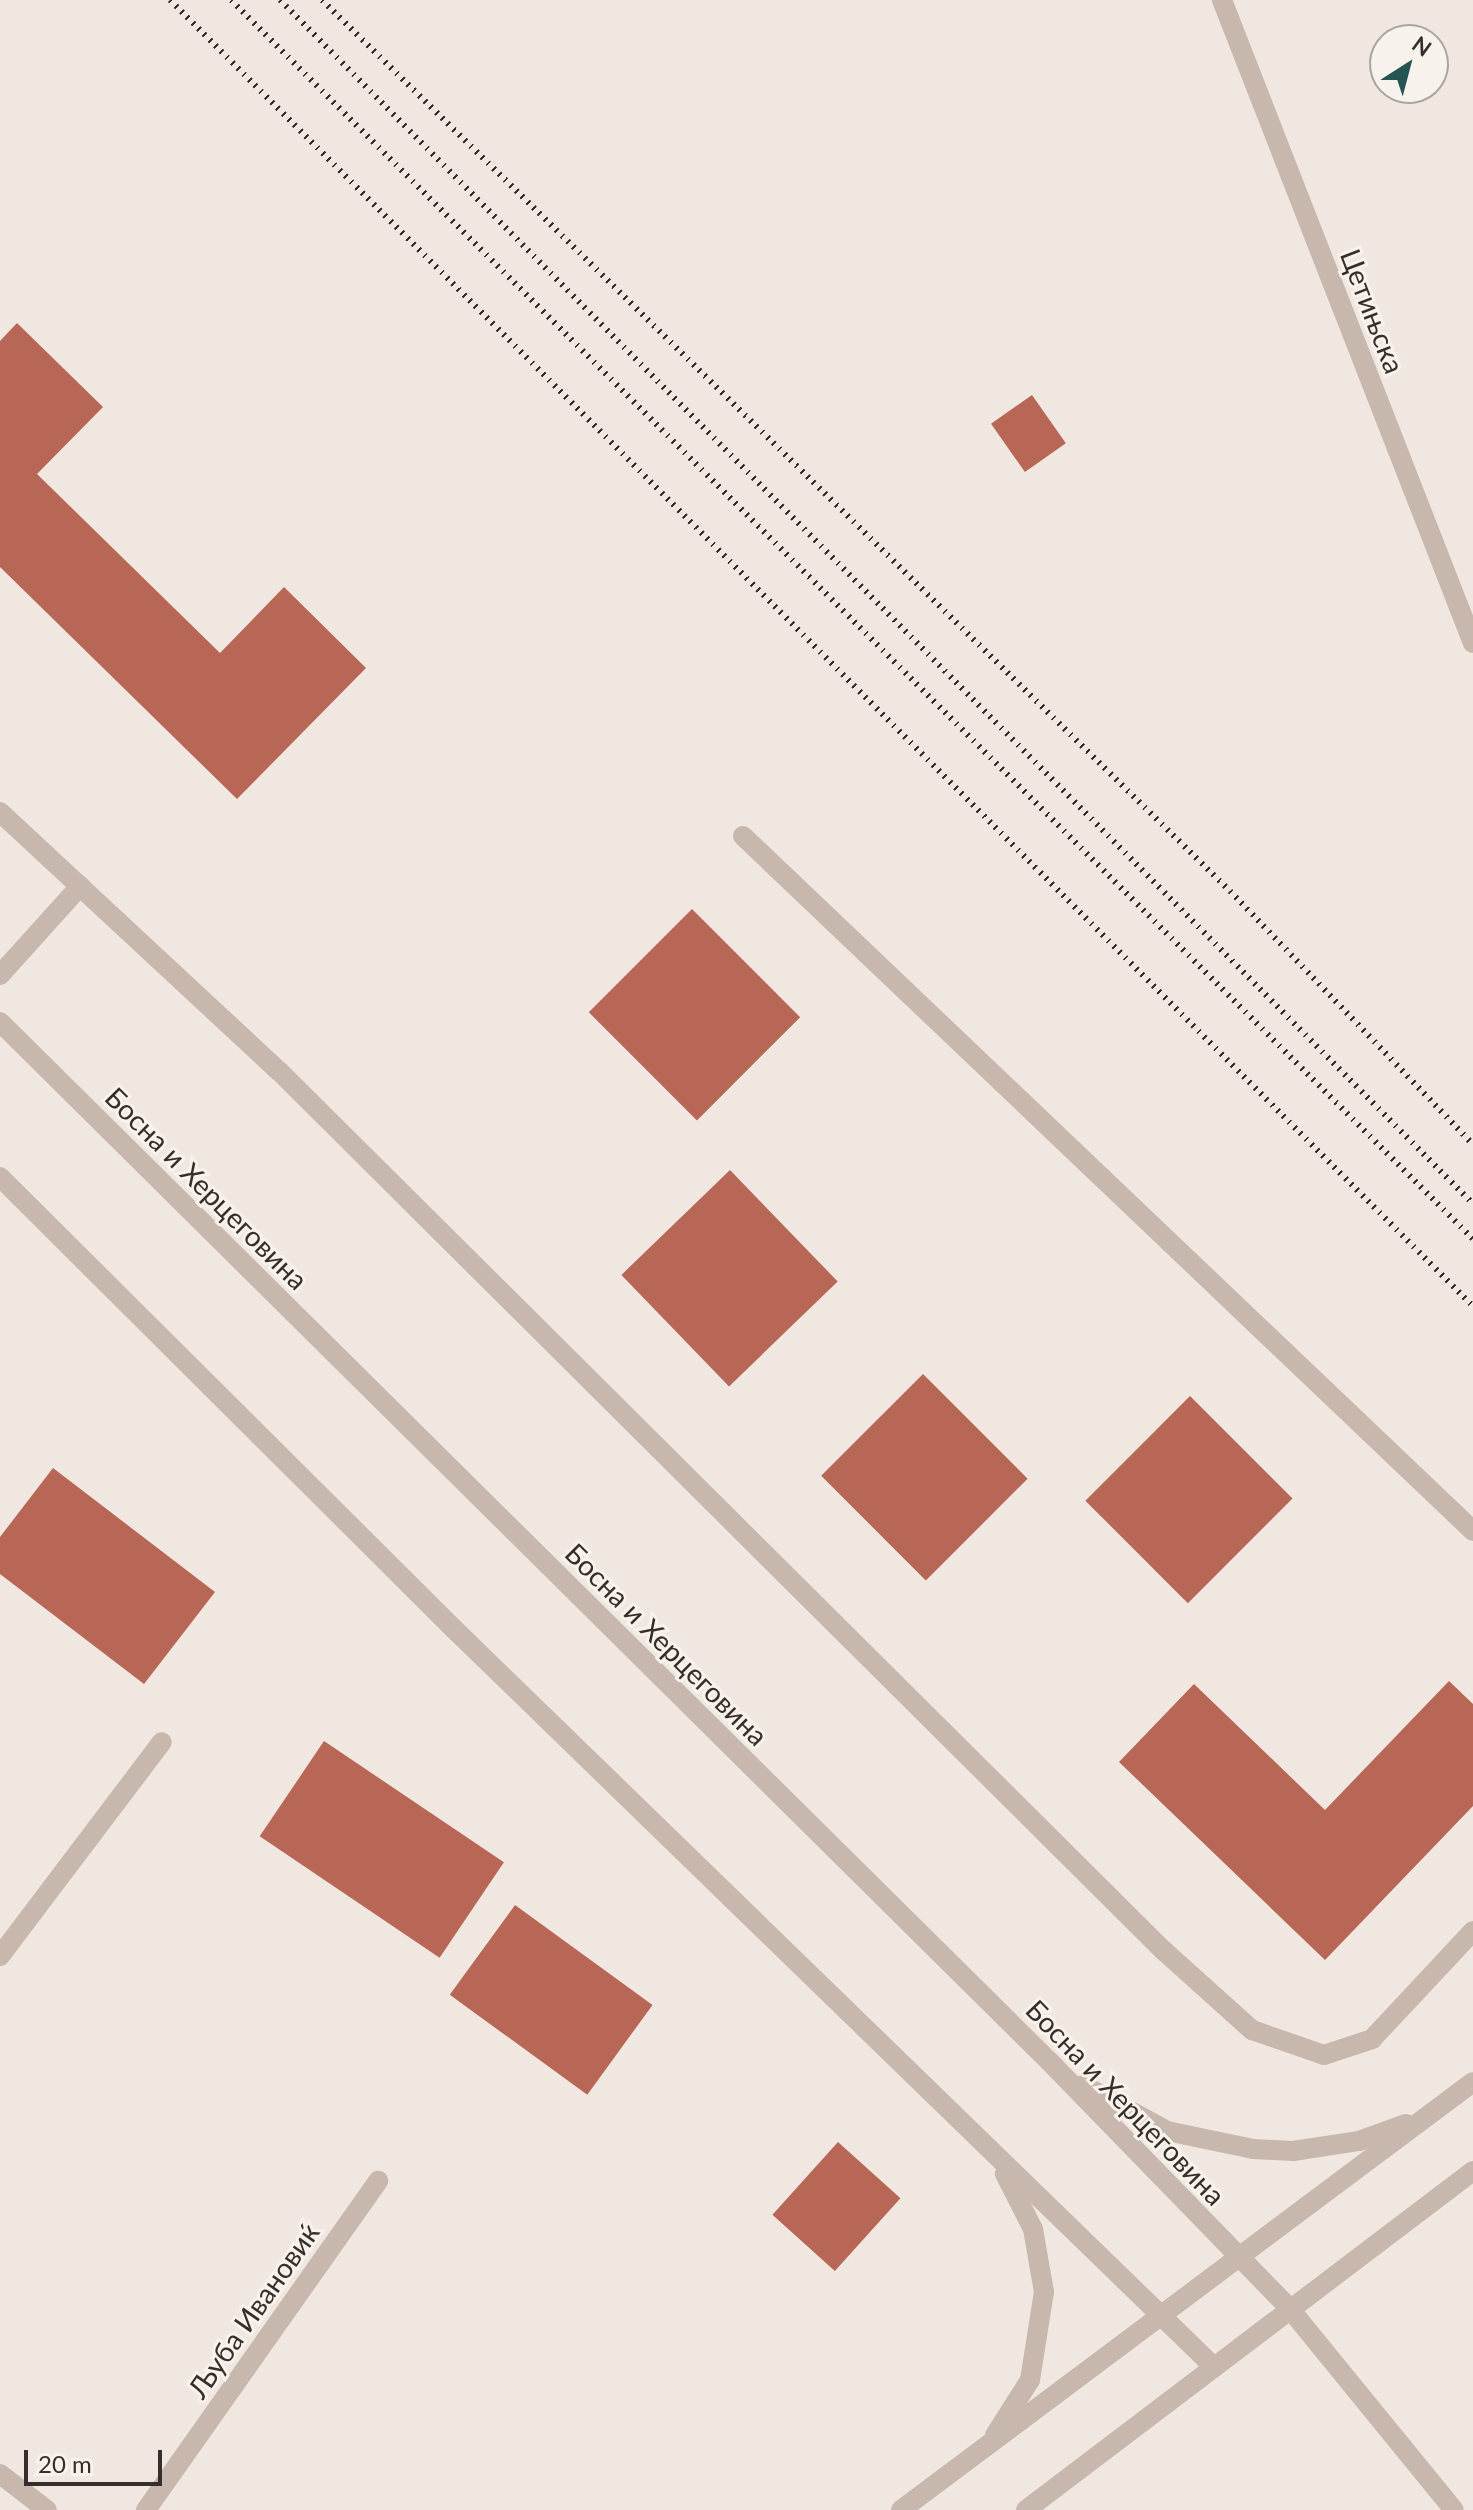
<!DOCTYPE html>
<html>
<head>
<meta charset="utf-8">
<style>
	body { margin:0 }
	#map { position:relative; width:1473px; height:2510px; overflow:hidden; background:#f0e7e0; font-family:Lato,sans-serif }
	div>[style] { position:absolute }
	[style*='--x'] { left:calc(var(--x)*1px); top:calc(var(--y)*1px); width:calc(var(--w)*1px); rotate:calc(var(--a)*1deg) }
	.building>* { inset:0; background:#b86656; transform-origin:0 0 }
	.minor>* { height:20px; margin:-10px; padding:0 10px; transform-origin:10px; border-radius:10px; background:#c7b7ad }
	.rail>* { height:6px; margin-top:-3px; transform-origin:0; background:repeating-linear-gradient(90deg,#372e2b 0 2px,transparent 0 8px) }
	span { translate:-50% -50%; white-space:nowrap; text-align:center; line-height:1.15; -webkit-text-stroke:6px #f8f2ec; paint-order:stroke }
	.street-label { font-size:28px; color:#372e2b }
	.north { position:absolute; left:1369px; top:24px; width:80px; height:80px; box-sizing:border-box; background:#f8f2ec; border:2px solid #aba49f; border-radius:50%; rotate:36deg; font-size:22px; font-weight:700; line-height:32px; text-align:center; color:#372e2b }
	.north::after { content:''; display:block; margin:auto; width:28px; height:36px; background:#255453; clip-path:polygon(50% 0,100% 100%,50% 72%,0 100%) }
	.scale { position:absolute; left:24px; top:2450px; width:138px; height:36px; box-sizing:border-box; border:4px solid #372e2b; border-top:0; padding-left:10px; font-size:24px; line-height:28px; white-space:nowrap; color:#372e2b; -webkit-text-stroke:6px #f8f2ec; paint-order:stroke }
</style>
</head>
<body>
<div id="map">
	<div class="building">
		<div style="clip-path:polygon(17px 323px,103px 407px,37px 474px,220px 653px,284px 587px,366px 668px,237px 799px,0 567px,0 341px)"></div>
		<div style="left:1032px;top:395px;width:59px;height:50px;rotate:55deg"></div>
		<div style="left:692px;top:909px;width:153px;height:146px;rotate:45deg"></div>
		<div style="left:730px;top:1170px;width:155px;height:151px;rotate:46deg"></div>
		<div style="left:923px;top:1374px;width:148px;height:144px;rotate:45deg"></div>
		<div style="left:1190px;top:1396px;width:145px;height:148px;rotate:45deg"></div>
		<div style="clip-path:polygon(53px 1468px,215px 1592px,144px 1684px,0 1574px,0 1537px)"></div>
		<div style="clip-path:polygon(1449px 1681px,1473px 1704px,1473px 1806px,1325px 1960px,1119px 1762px,1194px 1684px,1325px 1810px)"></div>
		<div style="left:324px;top:1741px;width:217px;height:115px;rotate:34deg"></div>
		<div style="left:515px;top:1905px;width:170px;height:111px;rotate:36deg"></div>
		<div style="left:838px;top:2142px;width:84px;height:98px;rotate:42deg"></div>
	</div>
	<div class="minor">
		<div style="--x:1222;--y:0;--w:690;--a:68.68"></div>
		<div style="--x:0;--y:812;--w:381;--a:42.9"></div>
		<div style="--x:279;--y:1071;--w:1247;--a:44.84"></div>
		<div style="--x:1163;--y:1950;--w:120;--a:42"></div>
		<div style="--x:1252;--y:2030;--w:76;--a:19.1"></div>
		<div style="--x:1324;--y:2055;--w:51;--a:-18.4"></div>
		<div style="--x:1372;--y:2039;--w:148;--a:-46.9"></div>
		<div style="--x:743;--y:836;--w:1008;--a:43.59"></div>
		<div style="--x:0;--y:975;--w:120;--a:-48"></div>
		<div style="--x:0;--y:1022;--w:1476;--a:44.73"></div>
		<div style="--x:1049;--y:2061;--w:346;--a:45.8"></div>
		<div style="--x:1290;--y:2309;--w:259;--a:50.8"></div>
		<div style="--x:0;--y:1177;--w:639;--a:44.87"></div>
		<div style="--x:453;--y:1628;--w:1061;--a:44.16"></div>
		<div style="--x:0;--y:1956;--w:268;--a:-52.9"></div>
		<div style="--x:1083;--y:2085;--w:96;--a:28.7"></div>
		<div style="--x:1167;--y:2131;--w:88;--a:11.8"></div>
		<div style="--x:1253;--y:2149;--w:40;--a:2.9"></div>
		<div style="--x:1293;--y:2151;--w:67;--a:-8.6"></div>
		<div style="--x:1359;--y:2141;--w:50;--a:-19.9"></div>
		<div style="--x:995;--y:2435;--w:65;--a:-57.5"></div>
		<div style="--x:1030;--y:2380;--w:89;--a:-81"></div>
		<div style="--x:1044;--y:2292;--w:64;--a:-99.9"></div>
		<div style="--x:1033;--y:2229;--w:62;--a:-117"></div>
		<div style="--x:0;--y:2474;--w:59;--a:37.5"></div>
		<div style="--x:146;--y:2510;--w:403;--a:-54.8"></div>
		<div style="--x:901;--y:2510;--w:714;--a:-36.81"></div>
		<div style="--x:1026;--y:2510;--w:561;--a:-37.18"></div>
	</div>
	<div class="rail">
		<div style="--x:170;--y:0;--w:1845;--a:45.07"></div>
		<div style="--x:231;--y:0;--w:1754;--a:44.93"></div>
		<div style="--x:280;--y:0;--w:1695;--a:45.26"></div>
		<div style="--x:322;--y:0;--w:1272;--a:44.46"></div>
		<div style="--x:1230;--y:891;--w:351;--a:46.2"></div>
	</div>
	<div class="street-label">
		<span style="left:1373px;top:311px;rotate:69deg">Цетињска</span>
		<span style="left:207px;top:1188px;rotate:45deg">Босна и Херцеговина</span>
		<span style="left:667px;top:1644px;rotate:45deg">Босна и Херцеговина</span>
		<span style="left:1126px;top:2102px;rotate:46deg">Босна и Херцеговина</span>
		<span style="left:253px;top:2310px;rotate:-55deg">Љуба Ивановиќ</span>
	</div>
	<div class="north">N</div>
	<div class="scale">20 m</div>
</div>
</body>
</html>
